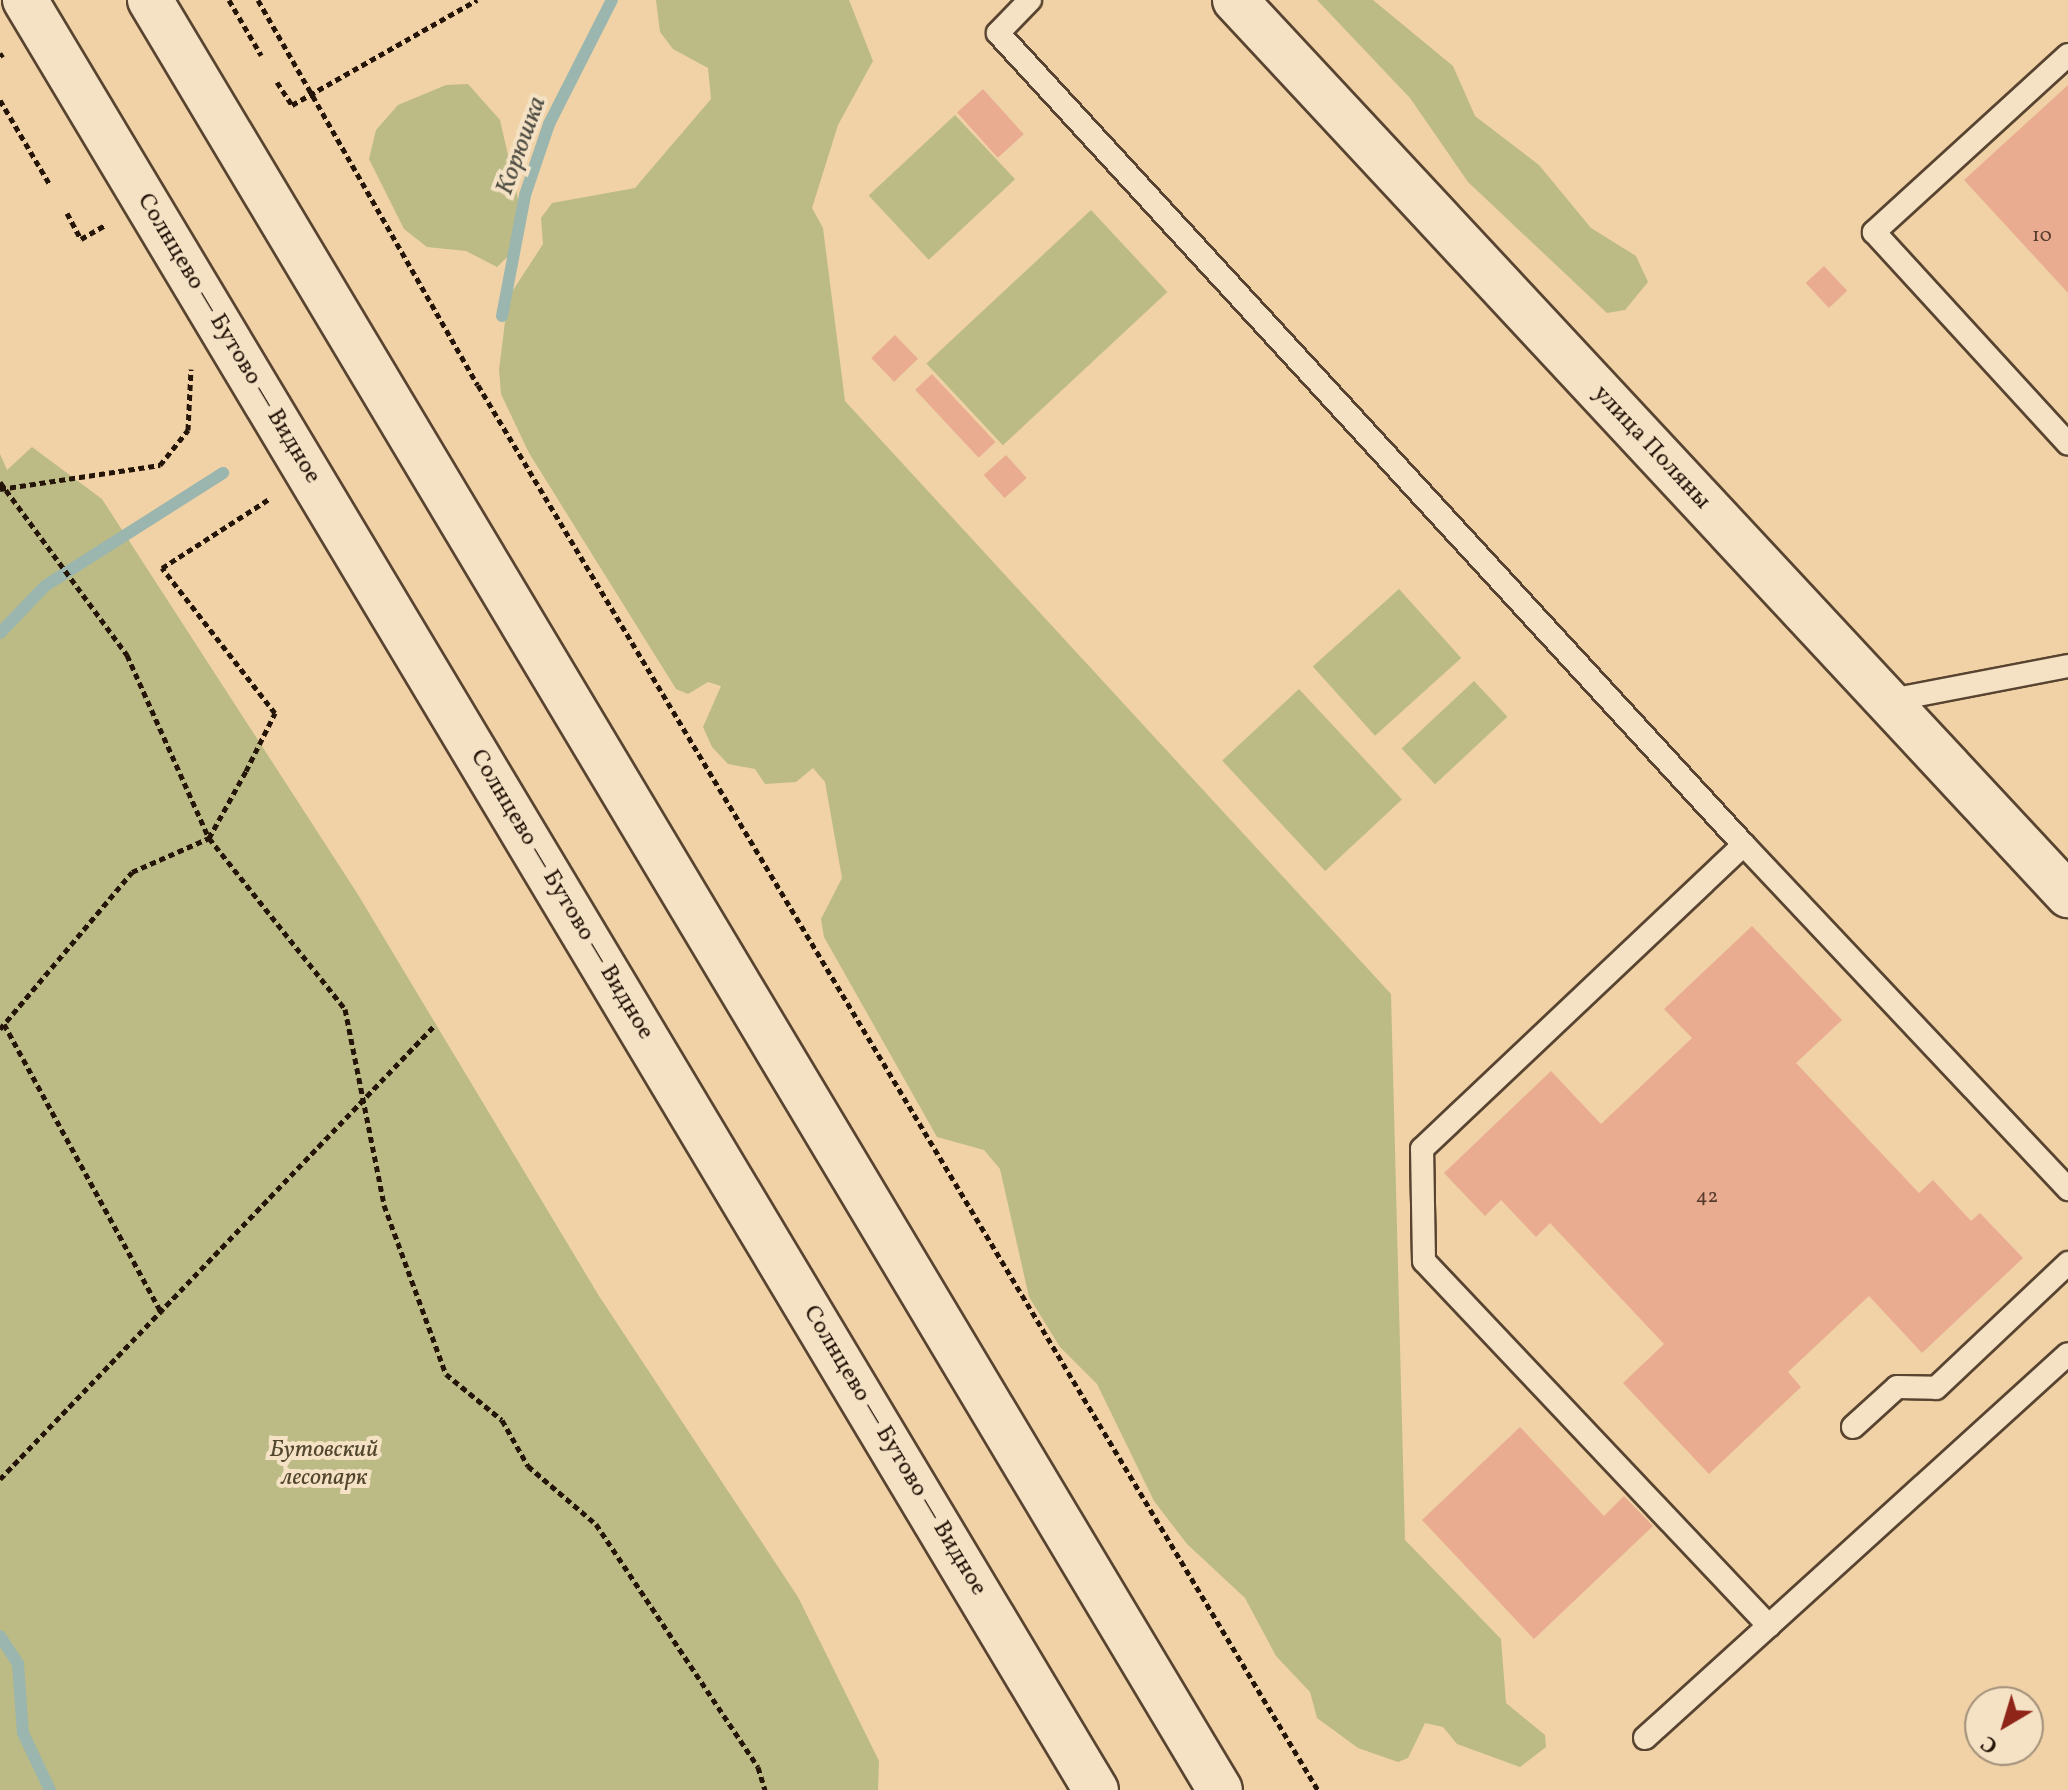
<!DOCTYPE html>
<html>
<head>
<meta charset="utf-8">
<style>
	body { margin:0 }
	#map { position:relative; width:2068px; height:1790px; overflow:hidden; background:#f0d2a6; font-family:Vollkorn,serif }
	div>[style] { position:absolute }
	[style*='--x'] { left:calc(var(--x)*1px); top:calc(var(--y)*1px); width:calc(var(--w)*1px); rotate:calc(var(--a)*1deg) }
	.green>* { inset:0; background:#bcbb85; transform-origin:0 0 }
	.stream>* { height:12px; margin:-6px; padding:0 6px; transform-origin:6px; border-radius:6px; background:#9bb6ae }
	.building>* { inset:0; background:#e9ac91; transform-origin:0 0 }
	.path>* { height:5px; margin-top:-2.5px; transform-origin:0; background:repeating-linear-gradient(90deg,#251509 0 6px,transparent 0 10px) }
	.roads { filter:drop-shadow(2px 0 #584430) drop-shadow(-2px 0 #584430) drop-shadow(0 2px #584430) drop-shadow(0 -2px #584430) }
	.lane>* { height:22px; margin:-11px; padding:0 11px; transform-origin:11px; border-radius:11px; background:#f5e2c5 }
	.street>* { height:44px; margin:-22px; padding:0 22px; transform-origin:22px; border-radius:22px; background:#f5e2c5 }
	.secondary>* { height:44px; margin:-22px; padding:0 22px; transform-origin:22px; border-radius:22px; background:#f5e2c5 }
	span { translate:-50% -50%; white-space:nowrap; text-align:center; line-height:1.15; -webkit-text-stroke:8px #f5e2c5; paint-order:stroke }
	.number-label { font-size:20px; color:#563b2b }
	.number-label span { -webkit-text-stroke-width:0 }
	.street-label { font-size:24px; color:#251509 }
	.park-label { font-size:24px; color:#52472e; font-style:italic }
	.water-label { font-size:26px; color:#4e4d43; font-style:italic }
	.north { position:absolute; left:1964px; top:1686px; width:80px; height:80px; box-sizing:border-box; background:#f5e2c5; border:2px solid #a2907a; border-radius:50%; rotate:218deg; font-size:22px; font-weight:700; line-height:32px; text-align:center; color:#251509 }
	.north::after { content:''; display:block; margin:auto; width:28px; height:36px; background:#8f2418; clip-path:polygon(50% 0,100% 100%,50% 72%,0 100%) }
</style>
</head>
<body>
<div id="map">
	<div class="green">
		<div style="clip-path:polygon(656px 0,849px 0,873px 61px,838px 125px,812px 208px,823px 228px,845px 401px,1391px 994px,1405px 1540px,1501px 1639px,1506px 1703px,1545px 1735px,1546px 1747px,1520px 1767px,1457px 1744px,1443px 1727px,1425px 1723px,1408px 1758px,1398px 1762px,1358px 1748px,1317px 1718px,1310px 1692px,1276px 1656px,1245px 1598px,1187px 1544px,1154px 1501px,1097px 1384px,1060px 1347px,1029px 1297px,1000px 1169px,984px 1150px,937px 1137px,824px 937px,821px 919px,842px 878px,825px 782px,813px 768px,796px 782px,765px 784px,755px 769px,728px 764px,712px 747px,703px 727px,721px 686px,708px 682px,688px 694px,676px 689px,529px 453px,501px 394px,499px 370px,508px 298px,543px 244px,541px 218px,552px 203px,635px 188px,711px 99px,708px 68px,673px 49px,660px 32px)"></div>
		<div style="clip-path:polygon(1317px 0,1373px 0,1453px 66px,1475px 116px,1539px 165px,1591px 228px,1636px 256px,1648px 282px,1625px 310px,1607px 313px,1468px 182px,1410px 98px)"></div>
		<div style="clip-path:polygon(468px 84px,500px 120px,524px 225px,519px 246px,497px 267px,466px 251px,427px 247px,404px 229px,369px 159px,376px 130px,398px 105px,446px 85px)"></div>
		<div style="left:955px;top:115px;width:88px;height:118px;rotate:47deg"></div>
		<div style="left:1091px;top:210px;width:112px;height:225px;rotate:47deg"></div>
		<div style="clip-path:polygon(32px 447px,102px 499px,357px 893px,599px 1296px,798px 1597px,879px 1761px,878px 1790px,0 1790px,0 454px,7px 470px)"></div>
		<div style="left:1399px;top:589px;width:93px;height:116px;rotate:48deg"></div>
		<div style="left:1474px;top:681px;width:49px;height:99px;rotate:47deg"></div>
		<div style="left:1299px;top:689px;width:151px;height:105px;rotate:47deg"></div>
	</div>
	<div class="stream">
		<div style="--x:502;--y:316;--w:123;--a:-79.2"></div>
		<div style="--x:525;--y:195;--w:75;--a:-71.3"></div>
		<div style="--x:549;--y:124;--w:139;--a:-63.1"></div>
		<div style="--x:0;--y:633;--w:65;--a:-46.2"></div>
		<div style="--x:45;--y:586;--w:211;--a:-32.4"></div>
		<div style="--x:0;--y:1636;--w:33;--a:57"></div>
		<div style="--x:18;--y:1664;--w:69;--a:85.9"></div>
		<div style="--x:23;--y:1733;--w:63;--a:64.7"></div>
	</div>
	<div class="building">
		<div style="clip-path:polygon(2068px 85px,2068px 293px,1964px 180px)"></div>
		<div style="left:983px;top:89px;width:61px;height:35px;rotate:48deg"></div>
		<div style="left:1824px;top:266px;width:34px;height:25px;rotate:47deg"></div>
		<div style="left:895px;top:335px;width:33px;height:33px;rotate:46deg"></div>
		<div style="left:932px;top:374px;width:93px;height:23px;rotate:47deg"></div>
		<div style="left:1006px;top:455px;width:31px;height:30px;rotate:48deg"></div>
		<div style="clip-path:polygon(1752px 926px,1842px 1020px,1796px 1063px,1919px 1193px,1933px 1180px,1971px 1221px,1980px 1213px,2023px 1258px,1922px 1353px,1869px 1296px,1788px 1372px,1801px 1387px,1709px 1474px,1623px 1383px,1664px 1344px,1550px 1223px,1536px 1237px,1501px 1200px,1485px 1216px,1444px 1173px,1551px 1071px,1601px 1124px,1692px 1038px,1664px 1009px)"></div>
		<div style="clip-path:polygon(1520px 1427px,1604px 1516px,1624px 1496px,1653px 1526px,1534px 1639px,1422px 1520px)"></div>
	</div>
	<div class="path">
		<div style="--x:229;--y:0;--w:64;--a:59.8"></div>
		<div style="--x:258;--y:0;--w:443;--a:60.3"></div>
		<div style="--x:478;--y:385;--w:1637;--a:59.13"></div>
		<div style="--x:0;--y:56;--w:4;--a:-34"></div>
		<div style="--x:277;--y:82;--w:27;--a:57"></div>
		<div style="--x:292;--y:105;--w:213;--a:-29.6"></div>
		<div style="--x:0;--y:100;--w:99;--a:59.5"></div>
		<div style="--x:67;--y:213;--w:30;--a:62"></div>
		<div style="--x:81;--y:239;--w:28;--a:-30"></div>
		<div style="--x:0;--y:482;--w:215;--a:53.7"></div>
		<div style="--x:127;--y:655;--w:201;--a:65.9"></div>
		<div style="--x:209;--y:838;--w:218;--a:51.5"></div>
		<div style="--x:345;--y:1009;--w:200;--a:78.7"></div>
		<div style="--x:384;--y:1205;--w:180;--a:69.9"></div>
		<div style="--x:446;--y:1374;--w:72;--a:39.4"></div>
		<div style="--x:502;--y:1420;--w:53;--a:60.5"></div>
		<div style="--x:528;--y:1466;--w:89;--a:40.5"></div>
		<div style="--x:596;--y:1524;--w:292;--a:56.3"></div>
		<div style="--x:758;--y:1767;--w:24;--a:73"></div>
		<div style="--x:0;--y:489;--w:162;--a:-8.5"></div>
		<div style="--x:160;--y:465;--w:45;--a:-51.3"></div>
		<div style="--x:188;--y:430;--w:61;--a:-87.2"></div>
		<div style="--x:4;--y:1024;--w:330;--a:61.4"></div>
		<div style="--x:0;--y:1029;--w:205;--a:-49.9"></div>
		<div style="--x:132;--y:872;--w:84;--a:-23.8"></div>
		<div style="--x:209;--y:838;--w:77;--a:-61.1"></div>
		<div style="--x:246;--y:771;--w:65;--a:-63.4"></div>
		<div style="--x:275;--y:713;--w:184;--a:-127.9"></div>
		<div style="--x:162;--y:568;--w:127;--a:-32.8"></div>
		<div style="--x:0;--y:1479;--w:627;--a:-46.23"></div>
	</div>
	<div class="roads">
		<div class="lane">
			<div style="--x:1030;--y:0;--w:46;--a:134.1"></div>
			<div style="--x:998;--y:33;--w:1103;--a:47.43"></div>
			<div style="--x:2068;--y:55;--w:263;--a:137.6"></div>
			<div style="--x:1874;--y:232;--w:287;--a:47.5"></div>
			<div style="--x:1886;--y:701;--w:185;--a:-10.9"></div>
			<div style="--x:1853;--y:1427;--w:59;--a:-42.3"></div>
			<div style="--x:1897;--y:1387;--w:39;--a:1"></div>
			<div style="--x:1936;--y:1388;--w:182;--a:-43.4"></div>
			<div style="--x:1769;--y:1626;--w:502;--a:-133.39"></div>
			<div style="--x:1424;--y:1261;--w:112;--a:-91"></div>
			<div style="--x:1422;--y:1149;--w:443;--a:-43.4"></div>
			<div style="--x:1744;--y:845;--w:473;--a:46.7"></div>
			<div style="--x:1645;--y:1738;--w:571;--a:-42.23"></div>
		</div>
		<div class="street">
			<div style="--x:1235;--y:0;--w:1223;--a:47.05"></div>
		</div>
		<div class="secondary">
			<div style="--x:25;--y:0;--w:2086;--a:59.11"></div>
			<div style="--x:150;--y:0;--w:2085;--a:59.13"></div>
		</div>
	</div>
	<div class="number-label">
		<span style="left:2042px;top:236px">10</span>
		<span style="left:1707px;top:1197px">42</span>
	</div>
	<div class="street-label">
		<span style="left:228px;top:339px;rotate:59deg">Солнцево — Бутово — Видное</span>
		<span style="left:1651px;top:448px;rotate:47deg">улица Поляны</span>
		<span style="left:561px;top:895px;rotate:59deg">Солнцево — Бутово — Видное</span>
		<span style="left:894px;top:1451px;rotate:59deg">Солнцево — Бутово — Видное</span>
	</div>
	<div class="park-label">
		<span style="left:324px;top:1465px">Бутовский<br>лесопарк</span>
	</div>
	<div class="water-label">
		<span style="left:522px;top:146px;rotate:-70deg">Корюшка</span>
	</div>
	<div class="north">С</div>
</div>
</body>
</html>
